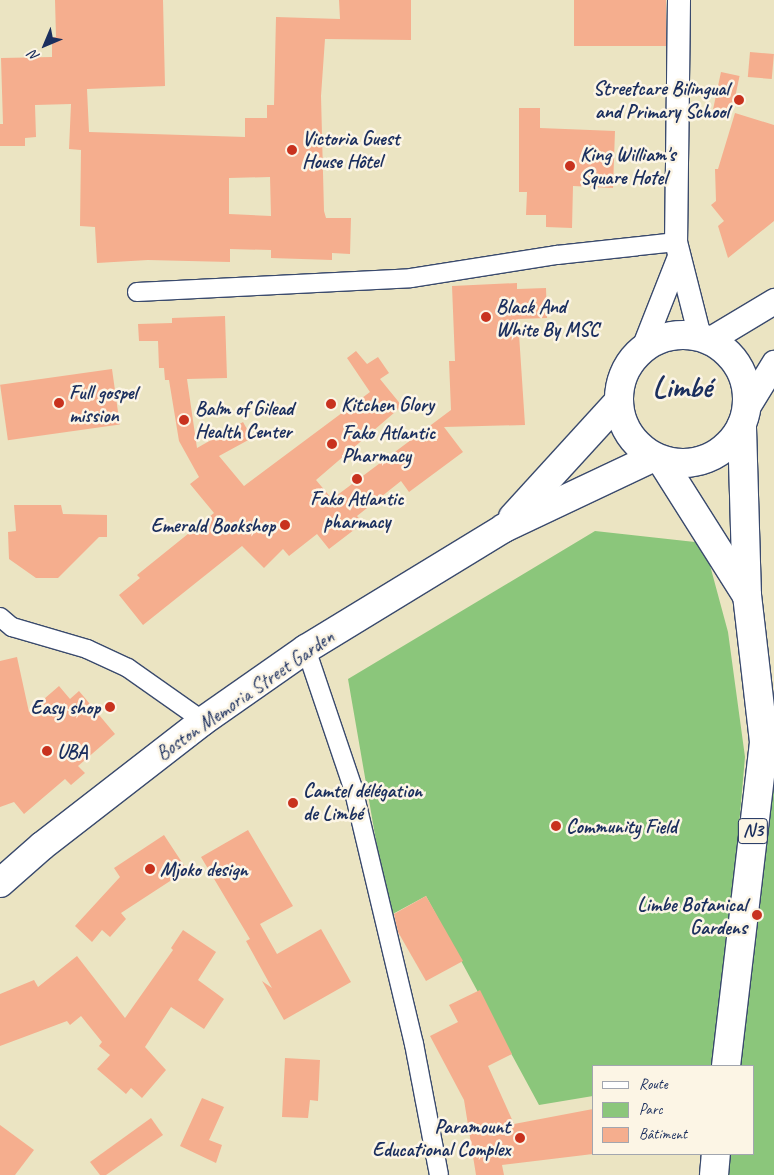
<!DOCTYPE html>
<html>
<head>
<meta charset="utf-8">
<style>
	body { margin:0 }
	#map { position:relative; width:774px; height:1175px; overflow:hidden; background:#ebe4c2; font-family:Caveat,sans-serif }
	div>[style] { position:absolute }
	[style*='--x'] { left:calc(var(--x)*1px); top:calc(var(--y)*1px); width:calc(var(--w)*1px); rotate:calc(var(--a)*1deg) }
	.green>* { inset:0; background:#8bc67b }
	.building>* { inset:0; background:#f5ae8e; transform-origin:0 0 }
	.roads { filter:drop-shadow(1px 0 #3a4a6d) drop-shadow(-1px 0 #3a4a6d) drop-shadow(0 1px #3a4a6d) drop-shadow(0 -1px #3a4a6d) }
	.minor>* { height:18px; margin:-9px; padding:0 9px; transform-origin:9px; border-radius:9px; background:#fff }
	.tertiary>* { height:22px; margin:-11px; padding:0 11px; transform-origin:11px; border-radius:11px; background:#fff }
	.secondary>* { height:25px; margin:-12.5px; padding:0 12.5px; transform-origin:12.5px; border-radius:12.5px; background:#fff }
	.trunk>* { height:28px; margin:-14px; padding:0 14px; transform-origin:14px; border-radius:14px; background:#fff }
	.trunk>.ring { margin:-14px; padding:0; box-sizing:content-box; background:none; border:28px solid #fff; border-radius:50% }
	.dots>* { width:14px; height:14px; translate:-50% -50%; box-sizing:border-box; border:2px solid #fcf5e5; border-radius:50% }
	span { translate:-50% -50%; white-space:nowrap; text-align:center; line-height:1.15; -webkit-text-stroke:5px #fcf5e5; paint-order:stroke }
	.shield-label span { padding:1px 4px; background:#fcf5e5; border:1px solid; border-radius:4px; -webkit-text-stroke-width:0 }
	.shield-label { font-size:19px; color:#1b2f5e; font-weight:700 }
	.poi-label { font-size:20px; color:#1b2f5e; font-weight:700 }
	.right { translate:-100% -50%; text-align:right }
	.left { translate:0 -50%; text-align:left }
	.street-label { font-size:20px; color:#1b2f5e }
	.town-label { font-size:30px; color:#1b2f5e; font-weight:700 }
	.legend { position:absolute; left:592px; top:1065px; width:162px; height:90px; box-sizing:border-box; background:#fcf5e5; border:1px solid #a2a6af; margin:0; padding:6px 9px; list-style:none; font-size:15px; color:#1b2f5e }
	.legend li { display:flex; align-items:center; gap:10px; height:25px }
	.legend b { width:25px; border:1px solid #a2a6af }
	.north { position:absolute; left:20px; top:20px; width:50px; height:50px; -webkit-text-stroke:4px #fcf5e5; paint-order:stroke; rotate:225deg; font-size:14px; font-weight:700; line-height:20px; text-align:center; color:#1b2f5e }
	.north::after { content:''; display:block; margin:auto; width:18px; height:22px; background:#1b2f5e; clip-path:polygon(50% 0,100% 100%,50% 72%,0 100%) }
</style>
</head>
<body>
<div id="map">
	<div class="green">
		<div style="clip-path:polygon(595px 531px,704px 543px,728px 632px,745px 757px,718px 1066px,593px 1066px,593px 1096px,539px 1105px,426px 896px,389px 916px,348px 679px)"></div>
		<div style="clip-path:polygon(774px 759px,774px 1175px,713px 1175px,715px 1154px,753px 1154px,753px 1066px,725px 1066px)"></div>
	</div>
	<div class="building">
		<div style="clip-path:polygon(evenodd,55px 0,163px 0,165px 86px,87px 89px,89px 132px,245px 137px,245px 118px,267px 118px,267px 105px,274px 105px,276px 17px,340px 19px,339px 0,411px 0,411px 40px,325px 39px,321px 96px,324px 211px,326px 218px,351px 218px,350px 254px,332px 253px,332px 260px,271px 258px,271px 250px,230px 249px,230px 262px,148px 260px,97px 263px,95px 227px,80px 226px,81px 150px,69px 149px,71px 104px,35px 105px,36px 137px,25px 138px,25px 146px,0 146px,0 124px,3px 124px,1px 58px,52px 57px,52px 37px,56px 37px,55px 0,270px 177px,271px 216px,229px 214px,229px 178px,270px 177px)"></div>
		<div style="left:574px;top:0;width:92px;height:46px"></div>
		<div style="left:750px;top:52px;width:24px;height:25px;rotate:5deg"></div>
		<div style="left:721px;top:72px;width:19px;height:44px;rotate:12deg"></div>
		<div style="clip-path:polygon(519px 108px,540px 108px,540px 128px,615px 131px,613px 188px,573px 186px,572px 228px,546px 227px,546px 215px,526px 215px,527px 192px,519px 192px)"></div>
		<div style="clip-path:polygon(735px 113px,774px 125px,774px 221px,728px 258px,718px 226px,724px 221px,711px 205px,716px 201px,715px 169px,718px 169px)"></div>
		<div style="clip-path:polygon(517px 283px,517px 289px,546px 288px,547px 318px,518px 319px,525px 425px,444px 427px,463px 452px,409px 492px,401px 481px,357px 516px,363px 523px,329px 549px,317px 534px,289px 556px,283px 549px,264px 568px,242px 546px,143px 625px,119px 595px,140px 578px,137px 575px,214px 513px,190px 484px,199px 477px,179px 441px,169px 380px,165px 380px,164px 368px,159px 368px,158px 341px,139px 341px,138px 324px,172px 323px,172px 318px,225px 316px,227px 378px,187px 379px,197px 448px,243px 422px,252px 438px,219px 456px,244px 486px,370px 392px,347px 358px,356px 351px,367px 364px,378px 357px,389px 373px,380px 379px,402px 406px,316px 480px,332px 499px,451px 410px,449px 361px,455px 361px,452px 286px)"></div>
		<div style="left:112px;top:369px;width:56px;height:113px;rotate:82deg"></div>
		<div style="clip-path:polygon(14px 505px,61px 505px,63px 514px,107px 515px,107px 537px,99px 537px,58px 578px,36px 578px,9px 559px,8px 532px,16px 531px)"></div>
		<div style="clip-path:polygon(17px 657px,29px 712px,59px 686px,70px 699px,79px 691px,115px 734px,78px 766px,85px 773px,71px 785px,65px 779px,24px 814px,14px 802px,0 807px,0 661px)"></div>
		<div style="clip-path:polygon(248px 830px,293px 906px,260px 924px,277px 954px,321px 929px,351px 982px,284px 1020px,262px 981px,272px 988px,246px 941px,250px 939px,201px 857px)"></div>
		<div style="clip-path:polygon(164px 835px,187px 870px,121px 913px,126px 919px,110px 937px,102px 930px,92px 942px,75px 926px,120px 877px,114px 868px)"></div>
		<div style="clip-path:polygon(426px 896px,463px 961px,426px 981px,398px 932px,394px 914px)"></div>
		<div style="clip-path:polygon(183px 930px,216px 952px,198px 980px,224px 999px,204px 1029px,171px 1007px,145px 1047px,166px 1070px,142px 1098px,131px 1088px,126px 1094px,97px 1069px,110px 1055px,99px 1046px,102px 1042px,81px 1016px,70px 1025px,67px 1021px,0 1046px,0 994px,34px 980px,38px 987px,77px 956px,125px 1018px,173px 950px,171px 948px)"></div>
		<div style="clip-path:polygon(480px 990px,512px 1054px,488px 1066px,514px 1124px,593px 1109px,593px 1154px,502px 1165px,504px 1175px,476px 1175px,464px 1100px,430px 1036px,458px 1022px,449px 1005px)"></div>
		<div style="clip-path:polygon(285px 1058px,320px 1060px,318px 1101px,310px 1100px,308px 1118px,282px 1117px)"></div>
		<div style="clip-path:polygon(202px 1098px,224px 1107px,209px 1140px,222px 1145px,216px 1163px,180px 1146px)"></div>
		<div style="clip-path:polygon(151px 1118px,163px 1135px,106px 1175px,100px 1175px,90px 1162px)"></div>
		<div style="clip-path:polygon(0 1125px,34px 1150px,15px 1175px,0 1175px)"></div>
	</div>
	<div class="roads">
		<div class="minor">
			<div style="--x:137;--y:292;--w:274;--a:-2.9"></div>
			<div style="--x:411;--y:278;--w:148;--a:-9"></div>
			<div style="--x:557;--y:255;--w:120;--a:-6.2"></div>
			<div style="--x:0;--y:617;--w:16;--a:40"></div>
			<div style="--x:12;--y:627;--w:78;--a:16.3"></div>
			<div style="--x:87;--y:649;--w:45;--a:24.9"></div>
			<div style="--x:128;--y:668;--w:92;--a:35.2"></div>
			<div style="--x:306;--y:649;--w:147;--a:71.3"></div>
			<div style="--x:353;--y:788;--w:263;--a:76.6"></div>
			<div style="--x:414;--y:1044;--w:133;--a:79.2"></div>
		</div>
		<div class="tertiary">
			<div style="--x:679;--y:0;--w:242;--a:90.7"></div>
			<div style="--x:676;--y:242;--w:98;--a:75.8"></div>
			<div style="--x:643;--y:348;--w:96;--a:-68.5"></div>
		</div>
		<div class="secondary">
			<div style="--x:709;--y:340;--w:76;--a:-31"></div>
			<div style="--x:747;--y:407;--w:52;--a:-58.5"></div>
		</div>
		<div class="trunk">
			<div class="ring" style="left:619px;top:335px;width:100px;height:100px"></div>
			<div style="--x:661;--y:460;--w:161;--a:57.7"></div>
			<div style="--x:513;--y:517;--w:154;--a:-47.6"></div>
			<div style="--x:0;--y:883;--w:56;--a:-41.4"></div>
			<div style="--x:42;--y:846;--w:204;--a:-37.8"></div>
			<div style="--x:203;--y:721;--w:126;--a:-35"></div>
			<div style="--x:306;--y:649;--w:232;--a:-31.4"></div>
			<div style="--x:504;--y:528;--w:166;--a:-25.3"></div>
			<div style="--x:726;--y:1066;--w:326;--a:-83.3"></div>
			<div style="--x:764;--y:742;--w:147;--a:-96.6"></div>
			<div style="--x:747;--y:596;--w:171;--a:-91.7"></div>
			<div style="--x:714;--y:1175;--w:21;--a:-85"></div>
		</div>
	</div>
	<div class="dots">
		<div style="left:739px;top:100px;background:#c8321e"></div>
		<div style="left:292px;top:150px;background:#c8321e"></div>
		<div style="left:570px;top:166px;background:#c8321e"></div>
		<div style="left:486px;top:317px;background:#c8321e"></div>
		<div style="left:59px;top:403px;background:#c8321e"></div>
		<div style="left:331px;top:404px;background:#c8321e"></div>
		<div style="left:184px;top:420px;background:#c8321e"></div>
		<div style="left:332px;top:444px;background:#c8321e"></div>
		<div style="left:357px;top:479px;background:#c8321e"></div>
		<div style="left:285px;top:525px;background:#c8321e"></div>
		<div style="left:110px;top:707px;background:#c8321e"></div>
		<div style="left:47px;top:751px;background:#c8321e"></div>
		<div style="left:293px;top:803px;background:#c8321e"></div>
		<div style="left:556px;top:826px;background:#c8321e"></div>
		<div style="left:150px;top:869px;background:#c8321e"></div>
		<div style="left:757px;top:915px;background:#c8321e"></div>
		<div style="left:520px;top:1138px;background:#c8321e"></div>
	</div>
	<div class="shield-label">
		<span style="left:753px;top:831px">N3</span>
	</div>
	<div class="poi-label">
		<span class="right" style="left:729px;top:100px">Streetcare Bilingual<br>and Primary School</span>
		<span class="left" style="left:302px;top:150px">Victoria Guest<br>House Hôtel</span>
		<span class="left" style="left:580px;top:166px">King William's<br>Square Hotel</span>
		<span class="left" style="left:496px;top:318px">Black And<br>White By MSC</span>
		<span class="left" style="left:69px;top:404px">Full gospel<br>mission</span>
		<span class="left" style="left:341px;top:404px">Kitchen Glory</span>
		<span class="left" style="left:195px;top:420px">Balm of Gilead<br>Health Center</span>
		<span class="left" style="left:342px;top:444px">Fako Atlantic<br>Pharmacy</span>
		<span style="left:357px;top:510px">Fako Atlantic<br>pharmacy</span>
		<span class="right" style="left:275px;top:525px">Emerald Bookshop</span>
		<span class="right" style="left:100px;top:707px">Easy shop</span>
		<span class="left" style="left:57px;top:751px">UBA</span>
		<span class="left" style="left:303px;top:802px">Camtel délégation<br>de Limbé</span>
		<span class="left" style="left:566px;top:826px">Community Field</span>
		<span class="left" style="left:160px;top:869px">Mjoko design</span>
		<span class="right" style="left:747px;top:916px">Limbe Botanical<br>Gardens</span>
		<span class="right" style="left:510px;top:1138px">Paramount<br>Educational Complex</span>
	</div>
	<div class="street-label">
		<span style="left:245px;top:695px;rotate:-35deg">Boston Memoria Street Garden</span>
	</div>
	<div class="town-label">
		<span style="left:682px;top:387px">Limbé</span>
	</div>
	<ul class="legend">
	<li><b style="height:6px;background:#fff"></b>Route</li>
	<li><b style="height:14px;background:#8bc67b"></b>Parc</li>
	<li><b style="height:14px;background:#f5ae8e"></b>Bâtiment</li>
	</ul>
	<div class="north">N</div>
</div>
</body>
</html>
